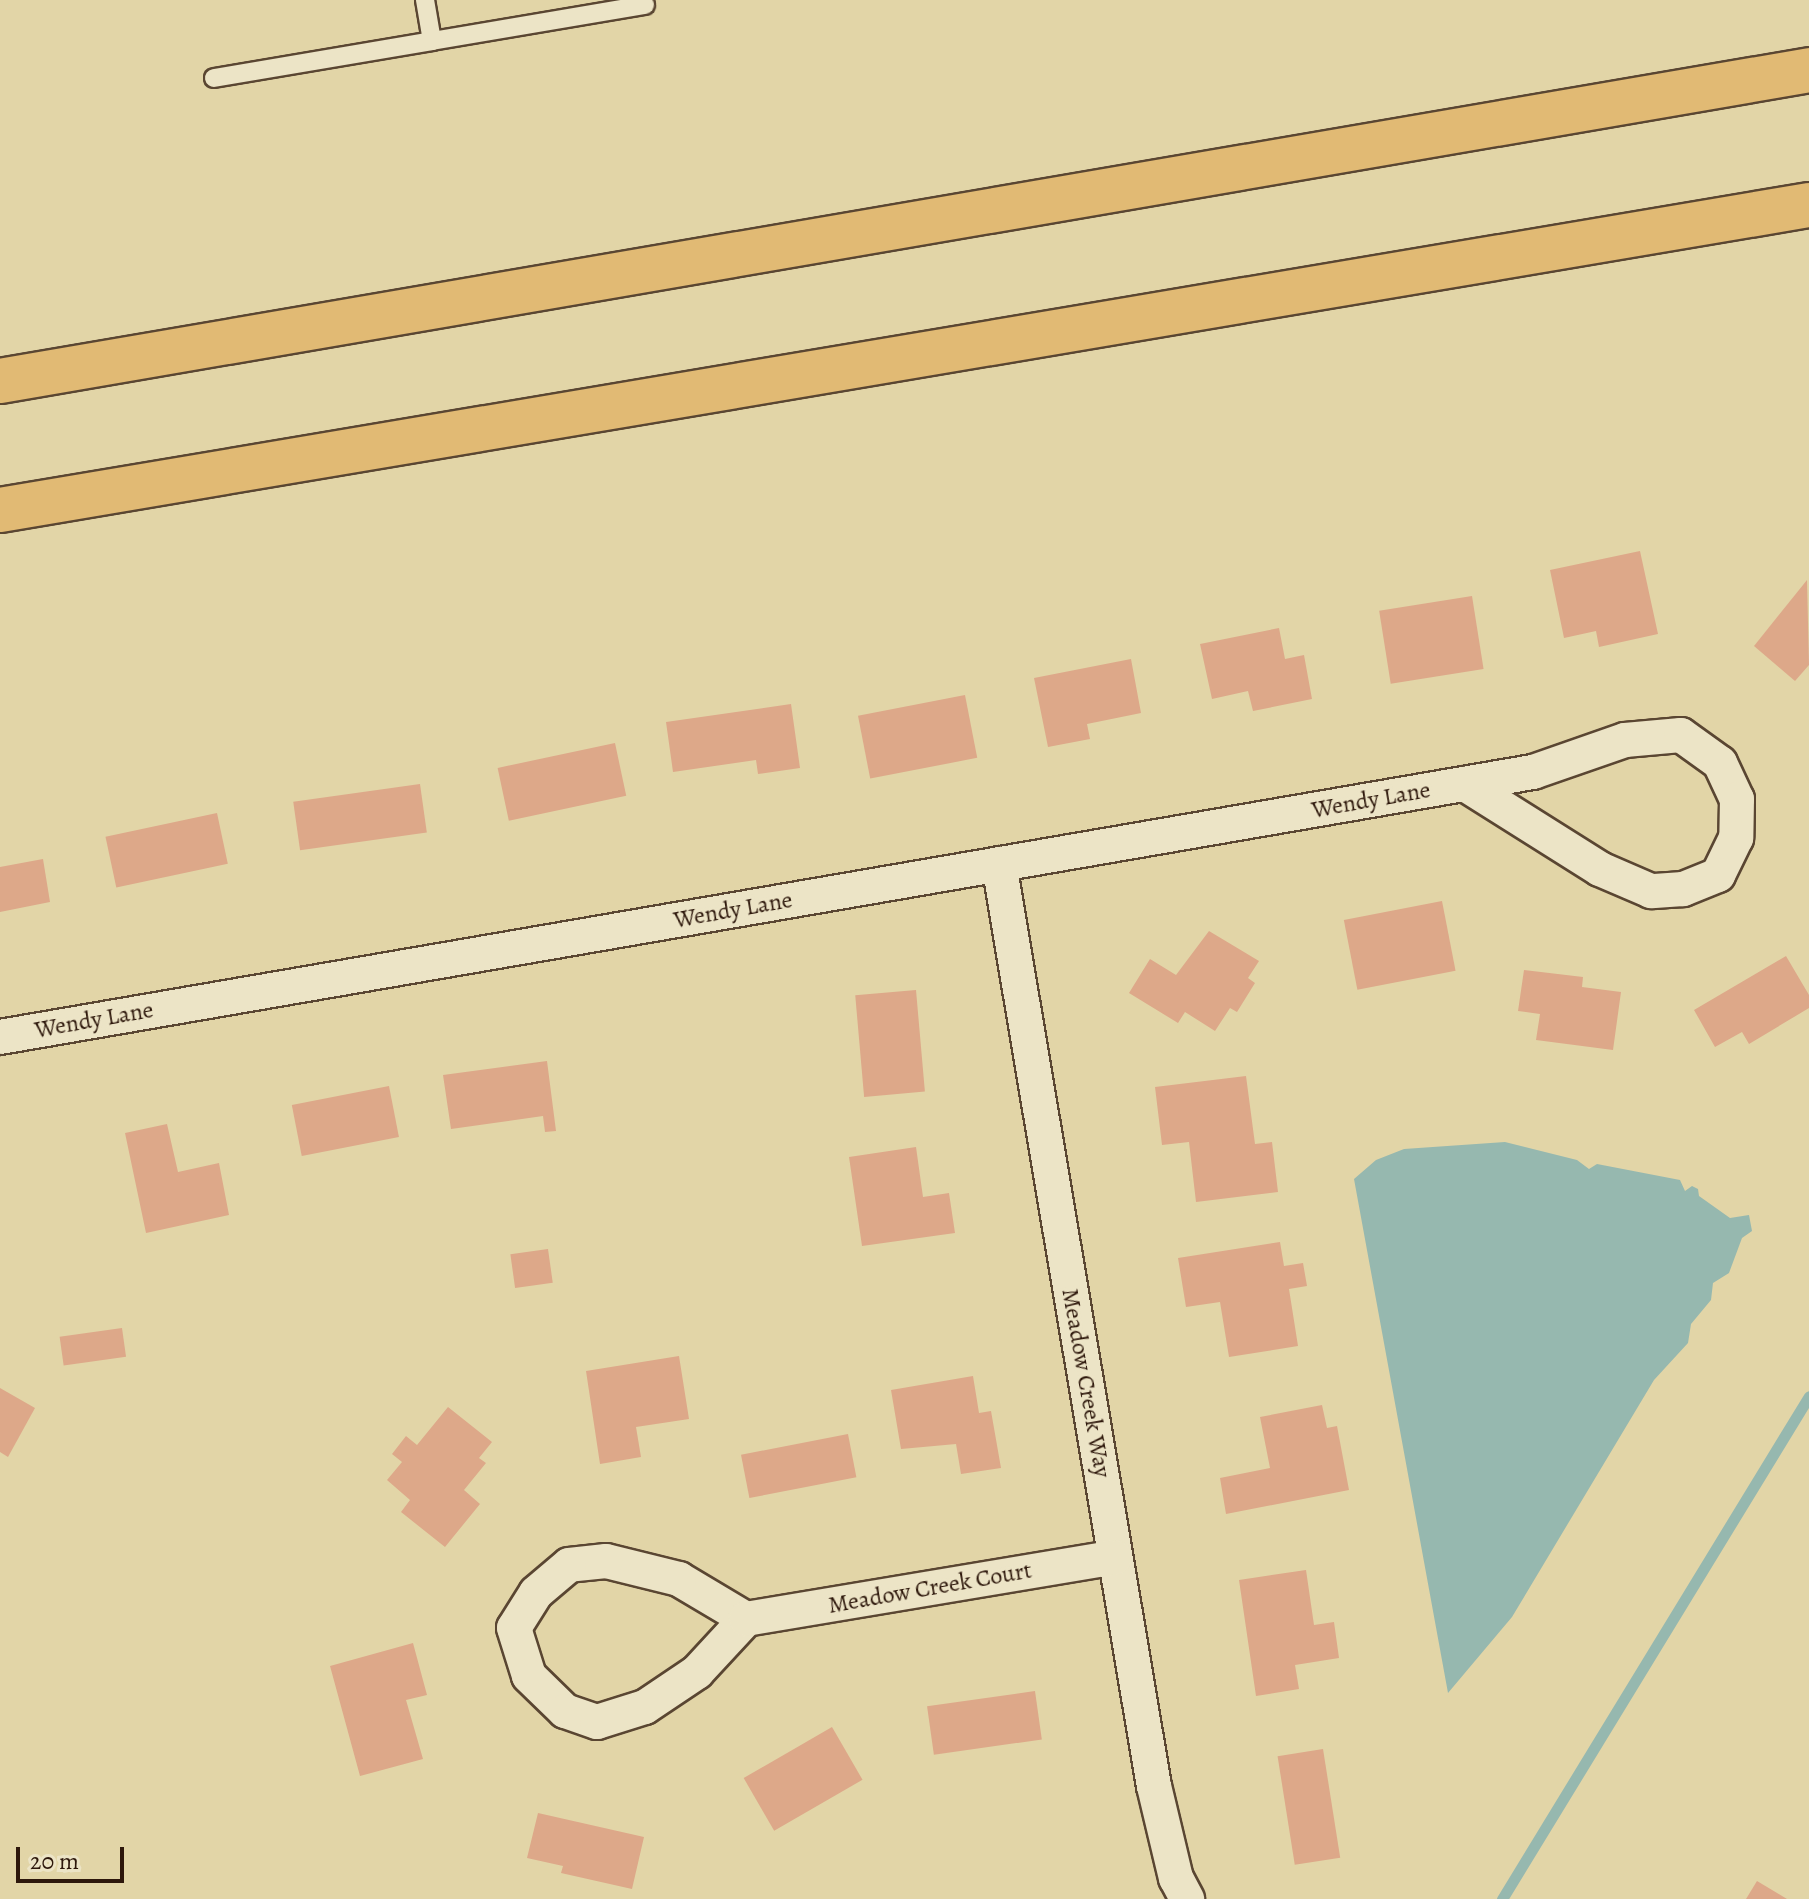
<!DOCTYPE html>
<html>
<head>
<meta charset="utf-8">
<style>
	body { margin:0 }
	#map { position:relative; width:1809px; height:1899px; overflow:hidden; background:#e2d5a7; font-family:Alegreya,serif }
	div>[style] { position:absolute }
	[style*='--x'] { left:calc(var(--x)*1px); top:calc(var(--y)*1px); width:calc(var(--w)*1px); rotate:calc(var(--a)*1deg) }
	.water>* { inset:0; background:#96b8af }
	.stream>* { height:11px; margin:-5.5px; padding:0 5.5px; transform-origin:5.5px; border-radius:5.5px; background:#96b8af }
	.building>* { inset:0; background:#dda889; transform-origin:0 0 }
	.roads { filter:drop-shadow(2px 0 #5a4632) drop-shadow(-2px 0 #5a4632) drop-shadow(0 2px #5a4632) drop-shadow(0 -2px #5a4632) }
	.lane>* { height:18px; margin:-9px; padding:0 9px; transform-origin:9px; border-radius:9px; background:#ece4c6 }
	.street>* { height:34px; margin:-17px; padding:0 17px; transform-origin:17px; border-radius:17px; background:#ece4c6 }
	.highway>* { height:44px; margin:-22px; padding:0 22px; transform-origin:22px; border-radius:22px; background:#e1ba74 }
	span { translate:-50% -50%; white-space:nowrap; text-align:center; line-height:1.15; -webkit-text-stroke:6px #ece4c6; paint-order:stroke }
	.street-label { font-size:24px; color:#2d170b }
	.scale { position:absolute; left:16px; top:1847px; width:108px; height:36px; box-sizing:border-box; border:4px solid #2d170b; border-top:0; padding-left:10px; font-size:24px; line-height:28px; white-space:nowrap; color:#2d170b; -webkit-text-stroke:6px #ece4c6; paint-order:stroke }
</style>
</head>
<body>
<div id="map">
	<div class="water">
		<div style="clip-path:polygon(1505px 1142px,1577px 1160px,1589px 1169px,1597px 1164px,1680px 1180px,1685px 1191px,1692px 1186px,1698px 1189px,1699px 1196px,1730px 1218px,1749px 1215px,1752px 1231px,1742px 1238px,1729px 1273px,1713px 1283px,1711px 1300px,1691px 1324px,1688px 1343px,1654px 1380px,1512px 1617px,1448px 1693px,1354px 1179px,1376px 1160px,1404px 1149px)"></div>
	</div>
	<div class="stream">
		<div style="--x:1502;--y:1899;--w:589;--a:-58.6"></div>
	</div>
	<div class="building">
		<div style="clip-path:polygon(1640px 551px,1658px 634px,1599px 647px,1596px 631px,1564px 638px,1550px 570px)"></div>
		<div style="clip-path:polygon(1807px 580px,1809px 665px,1795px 681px,1754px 646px)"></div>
		<div style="left:1472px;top:596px;width:74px;height:94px;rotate:81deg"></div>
		<div style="clip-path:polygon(1279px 628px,1285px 659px,1304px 655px,1312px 699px,1253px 711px,1248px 691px,1212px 699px,1200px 644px)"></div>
		<div style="clip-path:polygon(1131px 659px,1141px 713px,1087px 724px,1090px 739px,1048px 747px,1034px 678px)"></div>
		<div style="left:965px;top:695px;width:64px;height:109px;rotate:79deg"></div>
		<div style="clip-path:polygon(791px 704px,800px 768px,758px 774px,756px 760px,673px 772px,666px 722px)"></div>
		<div style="left:615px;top:743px;width:54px;height:120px;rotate:78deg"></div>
		<div style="left:420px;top:784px;width:49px;height:128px;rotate:82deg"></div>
		<div style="left:217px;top:813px;width:52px;height:114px;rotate:78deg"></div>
		<div style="clip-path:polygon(43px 859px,50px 902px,0 912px,0 867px)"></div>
		<div style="left:1442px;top:901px;width:71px;height:100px;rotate:79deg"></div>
		<div style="clip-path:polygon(1209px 931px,1259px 961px,1248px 978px,1255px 983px,1237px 1012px,1230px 1008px,1215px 1031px,1185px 1012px,1178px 1023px,1129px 993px,1150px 959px,1176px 975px)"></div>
		<div style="clip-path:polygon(1786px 956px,1809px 995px,1809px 1008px,1749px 1044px,1742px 1032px,1715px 1047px,1694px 1010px)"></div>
		<div style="clip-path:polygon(1524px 970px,1583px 977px,1582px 987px,1621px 992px,1613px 1050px,1536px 1040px,1540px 1014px,1518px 1011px)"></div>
		<div style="left:916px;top:990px;width:102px;height:61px;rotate:85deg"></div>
		<div style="clip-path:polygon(547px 1061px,556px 1131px,545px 1132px,543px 1116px,451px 1129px,443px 1075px)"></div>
		<div style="clip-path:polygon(1246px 1076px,1255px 1144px,1272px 1142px,1278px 1192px,1196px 1202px,1189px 1142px,1162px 1145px,1155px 1087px)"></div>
		<div style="left:389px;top:1086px;width:52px;height:99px;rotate:79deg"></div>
		<div style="clip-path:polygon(167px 1124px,178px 1172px,219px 1163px,229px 1215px,146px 1233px,125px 1133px)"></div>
		<div style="clip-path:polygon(916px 1147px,923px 1197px,949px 1193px,955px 1233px,862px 1246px,849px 1157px)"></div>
		<div style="clip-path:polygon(1280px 1242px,1284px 1266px,1303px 1263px,1307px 1286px,1289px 1289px,1298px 1346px,1229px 1357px,1220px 1302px,1186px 1307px,1178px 1258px)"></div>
		<div style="left:548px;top:1249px;width:34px;height:38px;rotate:82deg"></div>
		<div style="left:122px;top:1328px;width:29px;height:63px;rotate:82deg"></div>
		<div style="clip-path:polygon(679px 1356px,689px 1419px,636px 1427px,641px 1457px,600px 1464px,586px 1371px)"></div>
		<div style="clip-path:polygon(973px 1376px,979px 1413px,991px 1411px,1001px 1468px,961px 1474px,956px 1444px,901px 1449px,891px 1390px)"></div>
		<div style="clip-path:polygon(0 1388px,35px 1408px,8px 1457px,0 1452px)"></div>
		<div style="clip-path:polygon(1322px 1405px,1327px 1428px,1337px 1426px,1349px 1490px,1226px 1514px,1220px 1478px,1270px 1468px,1260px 1417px)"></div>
		<div style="clip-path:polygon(448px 1407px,492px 1442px,479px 1458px,486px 1463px,464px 1490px,480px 1504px,445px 1547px,401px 1512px,410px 1500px,387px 1480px,402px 1462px,392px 1454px,406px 1436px,417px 1445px)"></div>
		<div style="left:848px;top:1434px;width:44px;height:109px;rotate:79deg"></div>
		<div style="clip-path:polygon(1306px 1570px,1314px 1625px,1334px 1622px,1339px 1658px,1295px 1665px,1299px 1689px,1256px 1696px,1239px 1580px)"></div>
		<div style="clip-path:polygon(413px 1643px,427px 1695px,406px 1700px,423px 1759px,360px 1776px,330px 1666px)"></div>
		<div style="left:1035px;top:1691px;width:49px;height:109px;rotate:82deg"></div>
		<div style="left:832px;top:1727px;width:61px;height:102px;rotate:60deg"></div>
		<div style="left:1323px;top:1749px;width:110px;height:46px;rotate:81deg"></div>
		<div style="clip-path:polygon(538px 1813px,644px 1837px,632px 1889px,561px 1873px,563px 1866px,527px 1858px)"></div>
		<div style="clip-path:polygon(1757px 1881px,1787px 1899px,1746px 1899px)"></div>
	</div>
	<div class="roads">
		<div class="lane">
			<div style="--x:432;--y:41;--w:216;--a:-9.6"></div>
			<div style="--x:214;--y:78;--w:221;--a:-9.6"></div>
			<div style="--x:432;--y:41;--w:42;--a:-99.7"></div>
		</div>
		<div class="street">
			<div style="--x:999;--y:864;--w:935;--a:80.46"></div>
			<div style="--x:1154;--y:1786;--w:95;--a:76.6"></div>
			<div style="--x:1176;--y:1878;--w:24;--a:62"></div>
			<div style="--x:0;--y:1037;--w:1556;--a:-9.81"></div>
			<div style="--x:1533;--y:772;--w:97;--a:-19.2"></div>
			<div style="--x:1625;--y:740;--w:56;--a:-5.1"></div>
			<div style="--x:1681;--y:735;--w:48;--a:35.7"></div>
			<div style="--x:1720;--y:763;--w:40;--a:65"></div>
			<div style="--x:1737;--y:799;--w:39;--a:91"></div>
			<div style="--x:1736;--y:838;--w:41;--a:115.9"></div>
			<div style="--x:1718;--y:875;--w:38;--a:158"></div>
			<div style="--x:1683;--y:889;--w:32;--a:176"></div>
			<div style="--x:1651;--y:891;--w:56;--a:-156.7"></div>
			<div style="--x:1600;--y:869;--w:160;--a:-147.8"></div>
			<div style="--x:746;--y:1619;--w:78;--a:-149.2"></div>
			<div style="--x:679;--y:1579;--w:75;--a:-166.1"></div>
			<div style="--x:606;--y:1561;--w:37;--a:174"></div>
			<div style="--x:569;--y:1565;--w:43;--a:139.7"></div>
			<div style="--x:536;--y:1593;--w:41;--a:122.2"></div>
			<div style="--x:514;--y:1628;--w:50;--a:72.6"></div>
			<div style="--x:529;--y:1676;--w:50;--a:44.2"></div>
			<div style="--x:565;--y:1711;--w:34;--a:19"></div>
			<div style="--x:597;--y:1722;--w:50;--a:-17.4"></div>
			<div style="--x:645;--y:1707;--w:63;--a:-33.9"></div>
			<div style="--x:697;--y:1672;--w:72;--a:-47.2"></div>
			<div style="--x:746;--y:1619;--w:374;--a:-9.5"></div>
		</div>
		<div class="highway">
			<div style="--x:0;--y:381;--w:1836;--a:-9.75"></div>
			<div style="--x:0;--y:510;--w:1835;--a:-9.57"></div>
		</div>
	</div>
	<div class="street-label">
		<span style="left:1371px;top:800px;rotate:-10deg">Wendy Lane</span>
		<span style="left:733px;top:910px;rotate:-10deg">Wendy Lane</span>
		<span style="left:94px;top:1020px;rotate:-10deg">Wendy Lane</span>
		<span style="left:1086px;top:1383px;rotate:80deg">Meadow Creek Way</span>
		<span style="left:930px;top:1588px;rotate:-10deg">Meadow Creek Court</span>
	</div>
	<div class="scale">20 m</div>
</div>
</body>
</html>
